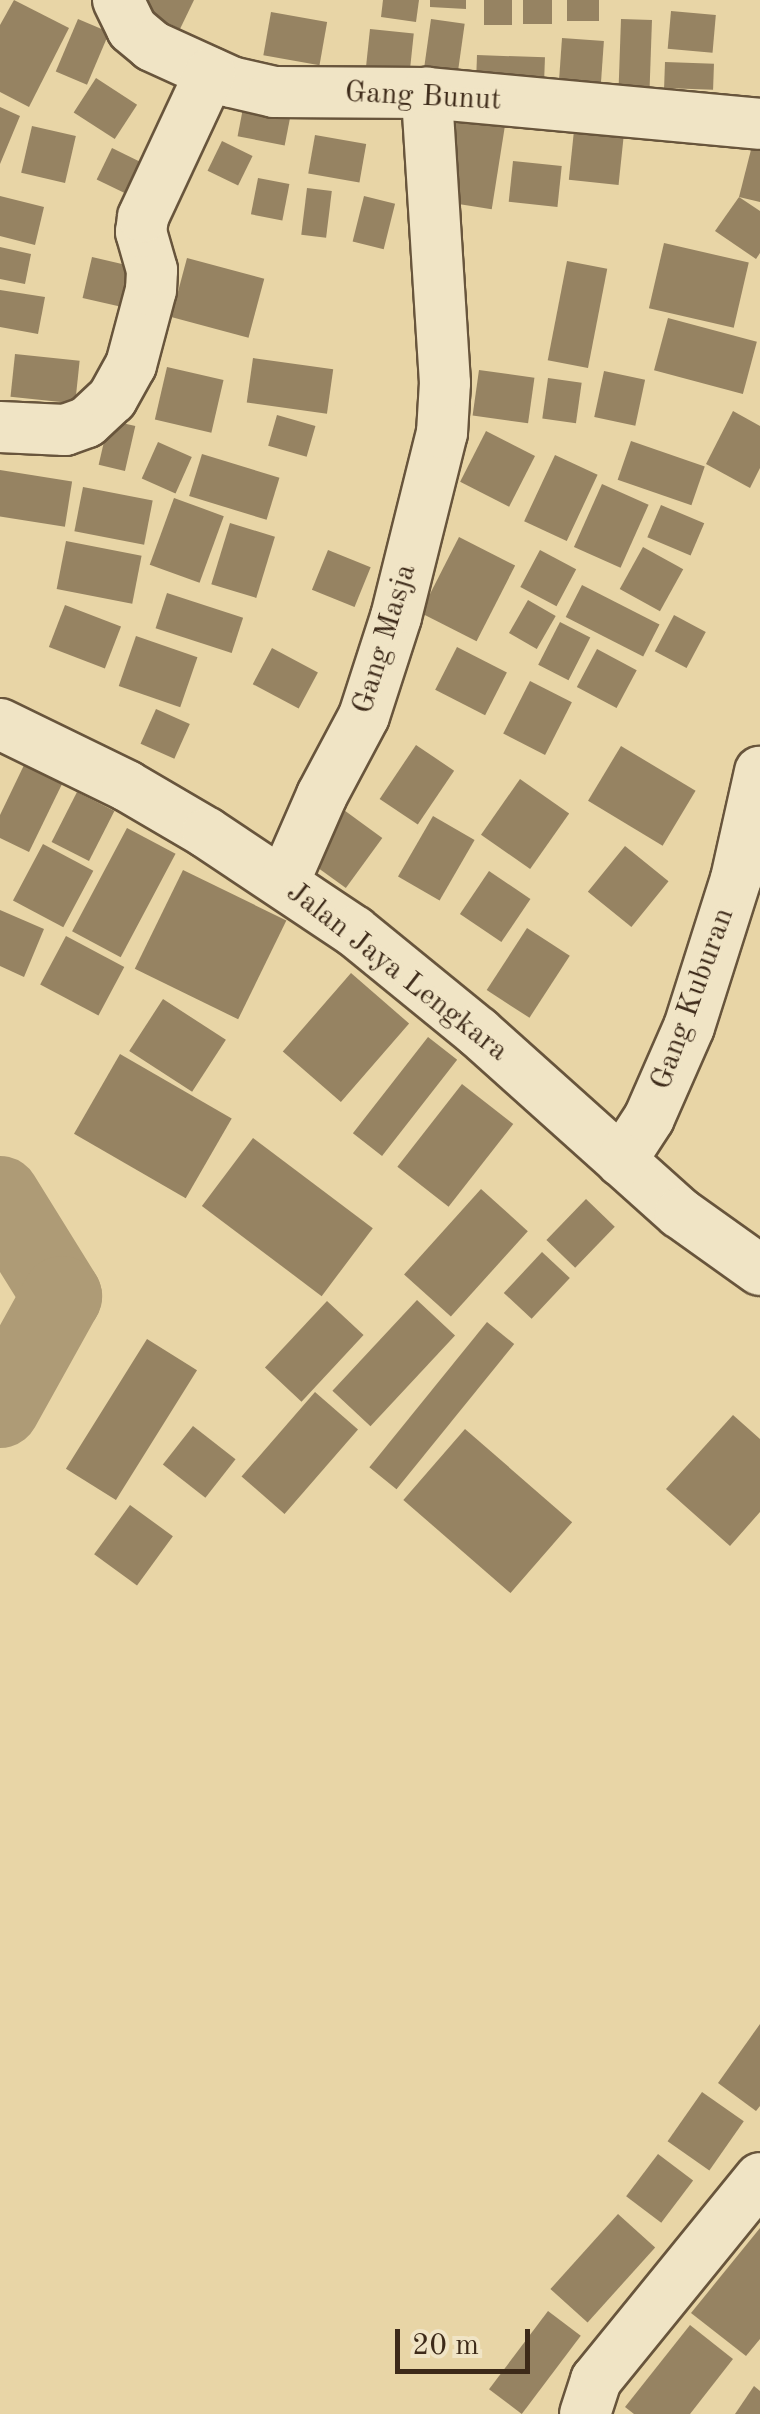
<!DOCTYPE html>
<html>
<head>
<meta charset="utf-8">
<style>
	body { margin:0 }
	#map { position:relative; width:760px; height:2414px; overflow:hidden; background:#e8d5a6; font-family:"Old Standard TT",serif }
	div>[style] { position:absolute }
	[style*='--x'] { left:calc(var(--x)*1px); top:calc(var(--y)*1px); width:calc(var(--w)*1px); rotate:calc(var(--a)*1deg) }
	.river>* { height:80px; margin:-40px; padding:0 40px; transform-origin:40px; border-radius:40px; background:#ae9b76 }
	.building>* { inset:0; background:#968362; transform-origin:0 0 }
	.roads { filter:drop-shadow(2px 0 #68553c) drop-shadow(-2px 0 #68553c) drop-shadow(0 2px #68553c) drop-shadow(0 -2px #68553c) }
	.minor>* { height:50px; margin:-25px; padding:0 25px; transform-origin:25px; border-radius:25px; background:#f0e4c5 }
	span { translate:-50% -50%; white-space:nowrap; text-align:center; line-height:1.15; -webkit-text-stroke:9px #f0e4c5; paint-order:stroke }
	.street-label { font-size:30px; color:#3d2a19 }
	.scale { position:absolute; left:395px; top:2329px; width:135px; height:45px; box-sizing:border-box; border:5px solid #3d2a19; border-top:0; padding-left:12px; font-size:30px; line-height:35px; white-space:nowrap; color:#3d2a19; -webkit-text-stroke:8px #f0e4c5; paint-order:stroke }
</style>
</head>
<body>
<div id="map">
	<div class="river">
		<div style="--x:0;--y:1196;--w:118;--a:58.2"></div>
		<div style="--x:62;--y:1296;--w:128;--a:119"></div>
	</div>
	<div class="building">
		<div style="clip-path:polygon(14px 0,69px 28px,29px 107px,0 92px,0 25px)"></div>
		<div style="clip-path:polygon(136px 0,194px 0,180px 29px,133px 6px)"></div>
		<div style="clip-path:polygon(383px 0,419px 0,416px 22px,381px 17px)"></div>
		<div style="clip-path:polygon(430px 0,466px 0,466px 9px,430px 7px)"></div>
		<div style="left:484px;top:0;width:28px;height:25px"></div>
		<div style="left:523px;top:0;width:29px;height:24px"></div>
		<div style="left:567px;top:0;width:32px;height:21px"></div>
		<div style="left:671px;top:11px;width:45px;height:38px;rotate:5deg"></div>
		<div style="left:271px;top:12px;width:57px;height:44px;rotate:10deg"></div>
		<div style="left:78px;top:19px;width:34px;height:57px;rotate:23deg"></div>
		<div style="left:431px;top:19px;width:34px;height:49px;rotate:8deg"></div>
		<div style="left:621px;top:19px;width:31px;height:67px;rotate:2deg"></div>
		<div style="left:370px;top:29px;width:44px;height:38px;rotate:6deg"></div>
		<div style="left:562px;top:38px;width:42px;height:42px;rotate:4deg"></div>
		<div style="left:477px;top:55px;width:68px;height:28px;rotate:2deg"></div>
		<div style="left:665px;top:62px;width:49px;height:26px;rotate:2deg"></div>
		<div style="left:96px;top:78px;width:49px;height:41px;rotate:33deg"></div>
		<div style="left:245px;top:98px;width:48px;height:39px;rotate:11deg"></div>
		<div style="clip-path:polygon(0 107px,20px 116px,0 164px)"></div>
		<div style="left:453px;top:115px;width:53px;height:87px;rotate:9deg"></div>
		<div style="left:575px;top:121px;width:50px;height:59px;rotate:6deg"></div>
		<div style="left:32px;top:126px;width:45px;height:48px;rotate:13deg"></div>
		<div style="clip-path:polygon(756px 130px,760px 131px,760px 202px,739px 197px)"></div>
		<div style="left:315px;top:135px;width:52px;height:39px;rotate:10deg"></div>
		<div style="left:222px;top:141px;width:34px;height:33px;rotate:26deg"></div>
		<div style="left:112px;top:148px;width:34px;height:35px;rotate:26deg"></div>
		<div style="left:513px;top:161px;width:49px;height:41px;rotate:6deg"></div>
		<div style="left:258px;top:178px;width:32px;height:37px;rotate:11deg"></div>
		<div style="left:307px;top:188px;width:25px;height:47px;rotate:7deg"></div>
		<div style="clip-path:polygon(0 196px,44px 207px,35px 245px,0 236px)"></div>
		<div style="left:364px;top:196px;width:32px;height:47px;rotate:14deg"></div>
		<div style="clip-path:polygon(739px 197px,760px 211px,760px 253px,756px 259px,715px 231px)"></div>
		<div style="left:664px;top:243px;width:87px;height:67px;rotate:13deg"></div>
		<div style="clip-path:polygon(0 247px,31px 254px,25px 284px,0 279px)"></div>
		<div style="left:92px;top:257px;width:44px;height:42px;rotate:13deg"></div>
		<div style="left:187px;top:258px;width:80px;height:61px;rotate:15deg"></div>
		<div style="left:567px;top:261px;width:41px;height:101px;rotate:11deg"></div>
		<div style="clip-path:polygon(0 290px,45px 297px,38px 334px,0 327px)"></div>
		<div style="left:668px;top:318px;width:92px;height:54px;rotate:15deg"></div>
		<div style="left:15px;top:354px;width:65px;height:43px;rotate:6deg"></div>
		<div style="left:253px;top:358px;width:81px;height:45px;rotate:8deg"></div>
		<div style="left:167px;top:367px;width:58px;height:54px;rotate:13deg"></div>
		<div style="left:479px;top:370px;width:56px;height:46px;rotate:8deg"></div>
		<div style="left:604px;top:371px;width:42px;height:47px;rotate:12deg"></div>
		<div style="left:548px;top:378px;width:34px;height:41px;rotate:8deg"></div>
		<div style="clip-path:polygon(733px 411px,760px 426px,760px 468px,750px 488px,706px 464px)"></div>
		<div style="left:277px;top:415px;width:40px;height:32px;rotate:16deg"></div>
		<div style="left:109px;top:420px;width:27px;height:46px;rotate:13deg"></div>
		<div style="left:486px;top:431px;width:55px;height:57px;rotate:27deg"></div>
		<div style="left:631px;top:441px;width:78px;height:41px;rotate:19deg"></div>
		<div style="left:158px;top:442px;width:37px;height:40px;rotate:24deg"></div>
		<div style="left:202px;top:454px;width:81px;height:44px;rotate:17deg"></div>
		<div style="left:555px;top:455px;width:47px;height:73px;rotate:25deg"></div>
		<div style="left:0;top:470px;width:73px;height:46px;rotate:9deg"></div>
		<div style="left:602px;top:484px;width:51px;height:69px;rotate:24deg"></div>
		<div style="left:83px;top:487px;width:71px;height:45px;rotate:11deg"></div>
		<div style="left:174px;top:498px;width:53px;height:71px;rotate:20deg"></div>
		<div style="left:661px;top:505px;width:47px;height:35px;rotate:23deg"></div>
		<div style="left:230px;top:523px;width:47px;height:64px;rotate:17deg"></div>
		<div style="left:459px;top:537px;width:63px;height:85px;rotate:27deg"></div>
		<div style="left:66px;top:541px;width:77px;height:49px;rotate:11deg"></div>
		<div style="left:643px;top:547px;width:46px;height:48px;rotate:29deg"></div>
		<div style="left:328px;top:550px;width:46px;height:43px;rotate:22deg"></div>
		<div style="left:540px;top:550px;width:41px;height:42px;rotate:28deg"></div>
		<div style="left:582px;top:585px;width:87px;height:36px;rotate:27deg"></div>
		<div style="left:167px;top:593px;width:80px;height:37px;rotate:18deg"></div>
		<div style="left:528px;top:600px;width:32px;height:38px;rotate:30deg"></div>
		<div style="left:65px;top:605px;width:60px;height:45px;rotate:21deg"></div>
		<div style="left:674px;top:615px;width:36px;height:41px;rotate:28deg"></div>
		<div style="left:560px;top:622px;width:34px;height:48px;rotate:27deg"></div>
		<div style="left:136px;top:636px;width:65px;height:53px;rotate:19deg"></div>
		<div style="left:457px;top:647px;width:56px;height:48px;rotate:27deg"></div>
		<div style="left:272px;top:648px;width:52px;height:41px;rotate:28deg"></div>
		<div style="left:597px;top:649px;width:45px;height:43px;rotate:28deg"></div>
		<div style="left:530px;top:681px;width:47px;height:59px;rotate:27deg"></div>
		<div style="left:156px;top:709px;width:37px;height:38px;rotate:24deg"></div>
		<div style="left:416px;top:745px;width:46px;height:65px;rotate:34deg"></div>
		<div style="left:621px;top:746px;width:87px;height:64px;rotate:31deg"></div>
		<div style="clip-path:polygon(25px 763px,63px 782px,29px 852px,0 838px,0 815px)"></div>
		<div style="left:520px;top:779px;width:60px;height:68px;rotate:35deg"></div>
		<div style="left:77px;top:792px;width:42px;height:56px;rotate:27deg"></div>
		<div style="left:337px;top:805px;width:56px;height:62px;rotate:36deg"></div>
		<div style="left:433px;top:816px;width:48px;height:70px;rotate:30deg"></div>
		<div style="left:127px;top:828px;width:55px;height:117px;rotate:28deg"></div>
		<div style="left:43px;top:844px;width:57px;height:64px;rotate:28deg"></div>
		<div style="left:625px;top:846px;width:56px;height:59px;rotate:39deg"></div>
		<div style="left:183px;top:870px;width:115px;height:110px;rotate:26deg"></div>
		<div style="left:489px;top:871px;width:50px;height:52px;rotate:34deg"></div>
		<div style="clip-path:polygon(0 910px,44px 929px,24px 977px,0 966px)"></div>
		<div style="left:527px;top:928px;width:51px;height:74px;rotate:33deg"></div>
		<div style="left:66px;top:936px;width:66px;height:55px;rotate:28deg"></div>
		<div style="left:351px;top:973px;width:77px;height:104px;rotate:41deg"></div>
		<div style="left:163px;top:999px;width:75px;height:62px;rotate:33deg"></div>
		<div style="left:428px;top:1037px;width:37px;height:122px;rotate:38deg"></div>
		<div style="left:120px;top:1054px;width:129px;height:92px;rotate:30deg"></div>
		<div style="left:462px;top:1084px;width:65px;height:105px;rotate:38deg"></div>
		<div style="left:253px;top:1138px;width:150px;height:85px;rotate:37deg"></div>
		<div style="left:481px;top:1189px;width:63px;height:115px;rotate:42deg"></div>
		<div style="left:586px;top:1199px;width:40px;height:57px;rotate:44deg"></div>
		<div style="left:542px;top:1252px;width:38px;height:56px;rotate:43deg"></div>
		<div style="left:417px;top:1300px;width:52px;height:124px;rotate:43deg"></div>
		<div style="left:327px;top:1301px;width:50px;height:91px;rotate:43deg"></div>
		<div style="left:487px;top:1322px;width:35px;height:187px;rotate:39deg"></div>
		<div style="left:147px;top:1339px;width:59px;height:153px;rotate:32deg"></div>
		<div style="left:315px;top:1392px;width:57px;height:112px;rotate:41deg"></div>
		<div style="clip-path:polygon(733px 1415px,760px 1439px,760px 1512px,730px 1546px,666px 1489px)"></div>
		<div style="left:193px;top:1426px;width:54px;height:49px;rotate:38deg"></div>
		<div style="left:465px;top:1429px;width:142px;height:94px;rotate:41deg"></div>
		<div style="left:130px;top:1505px;width:53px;height:61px;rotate:36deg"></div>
		<div style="clip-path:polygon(760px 2024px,760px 2106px,756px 2111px,718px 2083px)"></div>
		<div style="left:702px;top:2092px;width:51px;height:60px;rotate:35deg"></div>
		<div style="left:658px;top:2154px;width:44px;height:53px;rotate:37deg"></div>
		<div style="left:618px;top:2214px;width:50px;height:101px;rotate:42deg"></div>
		<div style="clip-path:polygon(760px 2228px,760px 2339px,746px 2356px,691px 2313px)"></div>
		<div style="left:548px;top:2311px;width:41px;height:98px;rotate:37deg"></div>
		<div style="clip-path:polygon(690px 2325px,733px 2359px,690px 2414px,634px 2414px,625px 2407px)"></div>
		<div style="clip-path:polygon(754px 2386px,760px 2391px,760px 2414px,735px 2414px)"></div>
	</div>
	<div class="roads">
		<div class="minor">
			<div style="--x:118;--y:0;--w:32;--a:64"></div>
			<div style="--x:132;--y:29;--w:26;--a:40"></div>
			<div style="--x:152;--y:46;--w:87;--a:24.5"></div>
			<div style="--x:231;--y:82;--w:44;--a:13.1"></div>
			<div style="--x:274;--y:92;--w:153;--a:0.4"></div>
			<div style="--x:427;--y:93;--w:334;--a:5.3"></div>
			<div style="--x:0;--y:427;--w:65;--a:2.6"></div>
			<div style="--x:65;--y:430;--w:23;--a:-20"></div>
			<div style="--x:87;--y:422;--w:34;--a:-43"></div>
			<div style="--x:112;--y:399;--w:39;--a:-61"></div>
			<div style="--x:131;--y:365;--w:78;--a:-75.1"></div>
			<div style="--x:151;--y:290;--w:20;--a:-87"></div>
			<div style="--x:152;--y:270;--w:40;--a:-106"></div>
			<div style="--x:141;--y:232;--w:15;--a:-82"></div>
			<div style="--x:143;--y:217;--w:159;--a:-65"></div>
			<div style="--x:0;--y:724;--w:141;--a:26"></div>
			<div style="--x:127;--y:786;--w:93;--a:30.4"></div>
			<div style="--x:207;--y:833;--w:177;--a:33.7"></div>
			<div style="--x:354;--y:931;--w:160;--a:39.2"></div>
			<div style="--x:478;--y:1032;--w:271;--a:41.9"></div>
			<div style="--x:680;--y:1213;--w:98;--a:35.5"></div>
			<div style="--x:284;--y:882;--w:95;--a:-66.4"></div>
			<div style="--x:322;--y:795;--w:89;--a:-62"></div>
			<div style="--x:364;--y:716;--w:104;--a:-72.1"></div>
			<div style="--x:396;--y:617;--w:190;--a:-76"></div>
			<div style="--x:442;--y:433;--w:50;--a:-86.6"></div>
			<div style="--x:445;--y:383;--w:291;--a:-93.6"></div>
			<div style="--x:621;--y:1161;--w:51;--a:-56.9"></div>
			<div style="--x:649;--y:1118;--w:99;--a:-66.3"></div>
			<div style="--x:689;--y:1027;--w:155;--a:-72.4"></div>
			<div style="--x:736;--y:879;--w:110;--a:-77.4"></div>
			<div style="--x:585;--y:2414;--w:36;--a:-72"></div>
			<div style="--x:596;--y:2380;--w:260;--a:-50.9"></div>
		</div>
	</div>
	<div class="street-label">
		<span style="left:423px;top:97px;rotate:3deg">Gang Bunut</span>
		<span style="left:385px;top:639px;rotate:-73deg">Gang Masja</span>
		<span style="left:397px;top:972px;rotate:38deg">Jalan Jaya Lengkara</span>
		<span style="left:693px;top:999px;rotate:-70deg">Gang Kuburan</span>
	</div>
	<div class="scale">20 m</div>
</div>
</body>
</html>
